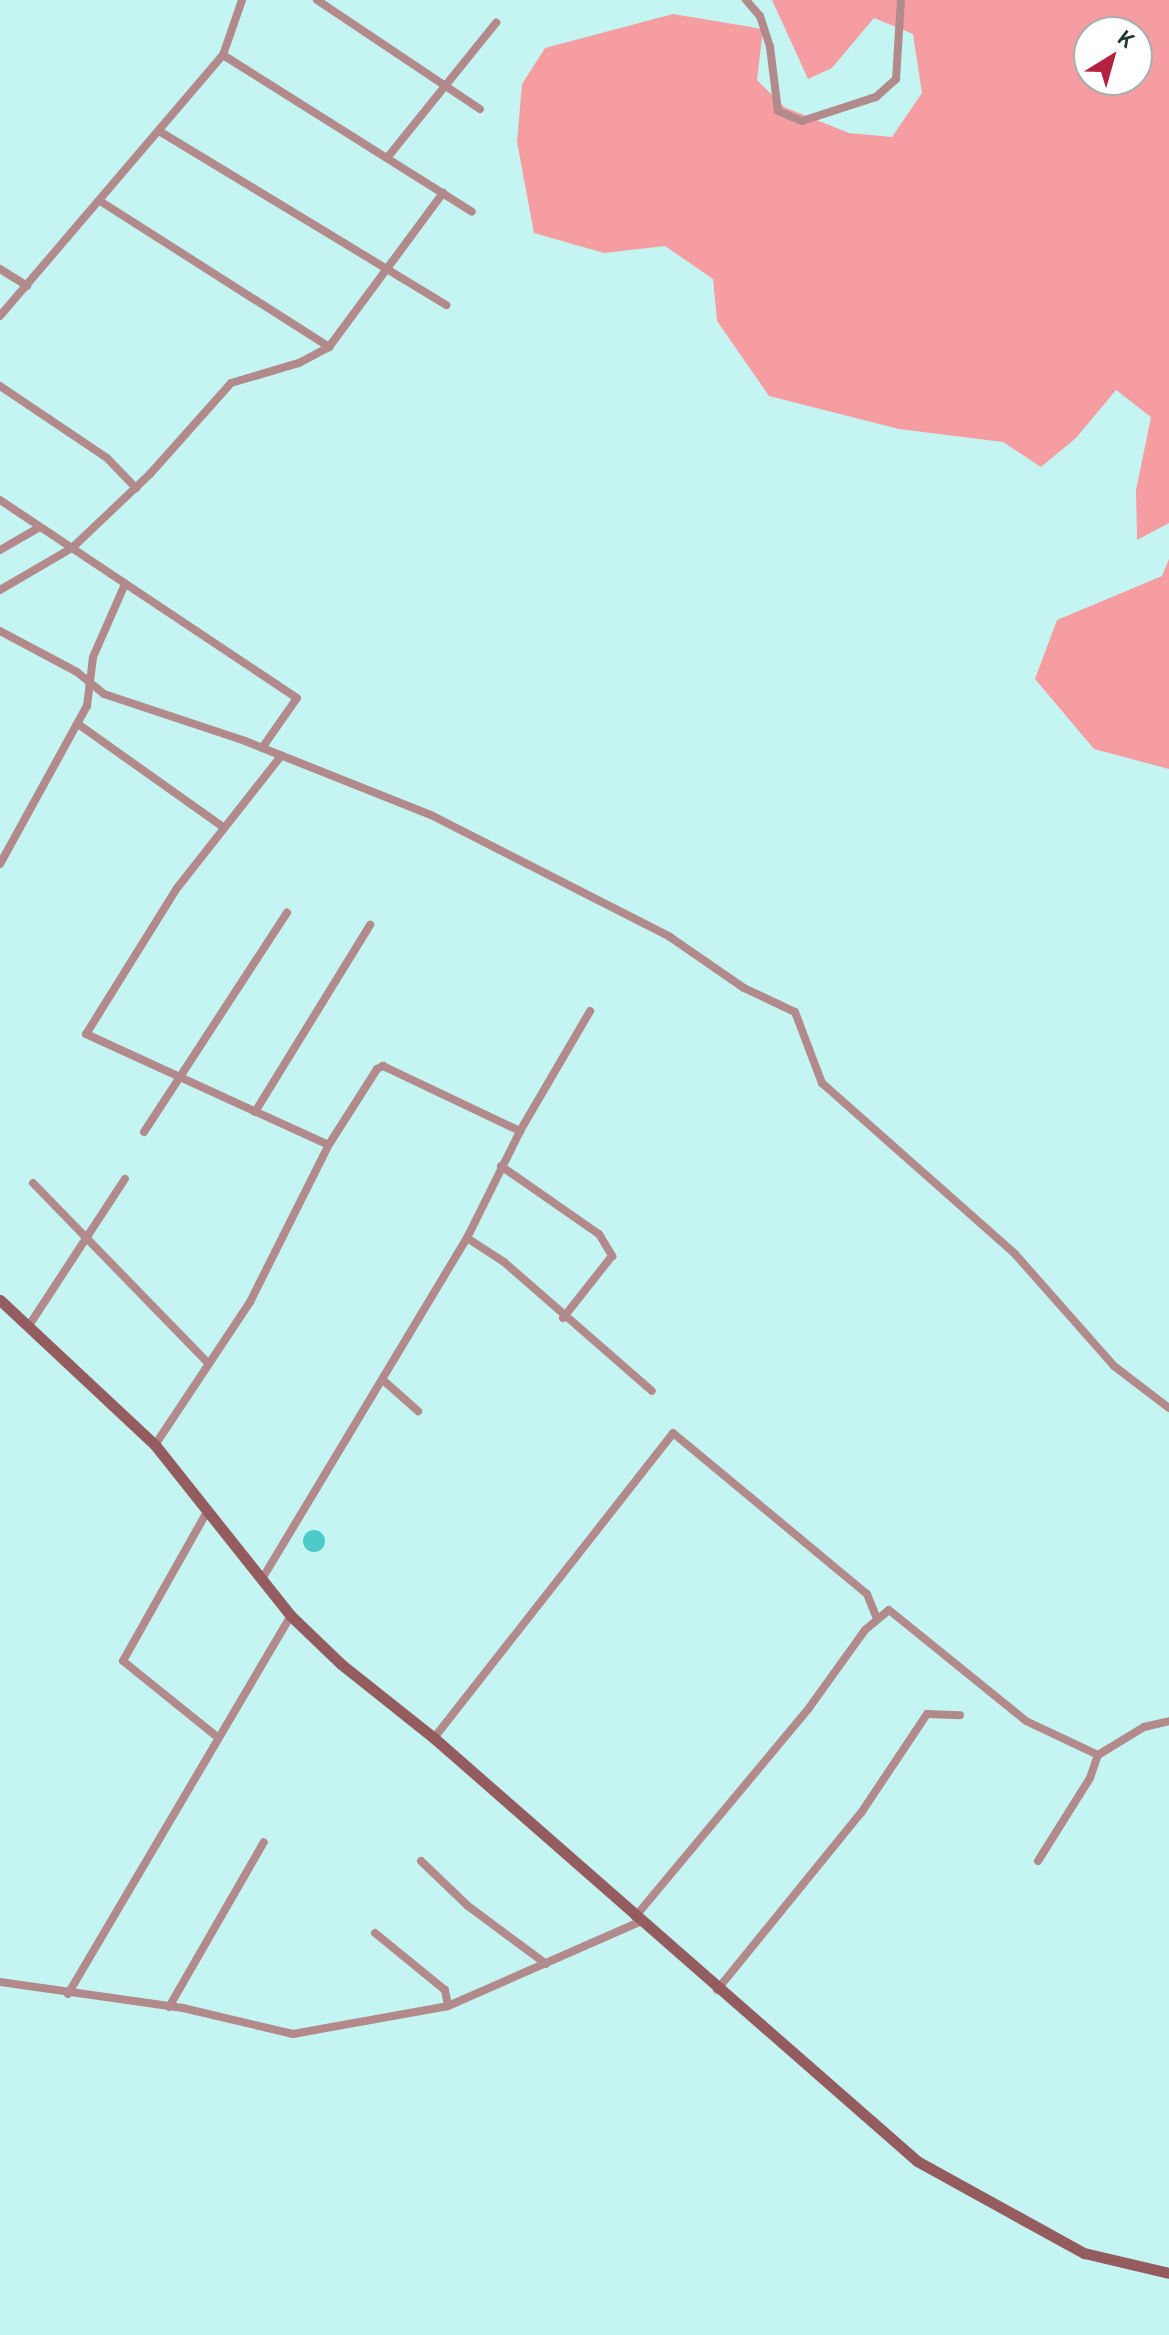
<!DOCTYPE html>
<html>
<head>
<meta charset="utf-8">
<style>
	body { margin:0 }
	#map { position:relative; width:1169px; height:2335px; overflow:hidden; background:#c5f5f2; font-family:"Archivo Narrow",sans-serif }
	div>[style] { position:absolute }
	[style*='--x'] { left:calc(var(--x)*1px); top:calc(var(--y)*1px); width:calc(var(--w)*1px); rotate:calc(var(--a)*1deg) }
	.green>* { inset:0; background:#f69da2 }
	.water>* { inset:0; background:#4ccbc8 }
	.round { border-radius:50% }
	.minor>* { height:8px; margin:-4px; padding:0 4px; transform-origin:4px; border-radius:4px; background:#b28a8b }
	.secondary>* { height:11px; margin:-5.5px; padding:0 5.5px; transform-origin:5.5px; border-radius:5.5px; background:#945c5f }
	span { translate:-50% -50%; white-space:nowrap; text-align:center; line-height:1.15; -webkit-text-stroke:8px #fff; paint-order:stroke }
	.north { position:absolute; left:1073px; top:16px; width:80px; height:80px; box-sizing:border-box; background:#fff; border:2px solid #a7aeae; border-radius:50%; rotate:37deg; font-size:22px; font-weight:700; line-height:32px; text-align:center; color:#223534 }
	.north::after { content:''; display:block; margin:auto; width:28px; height:36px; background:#b4223f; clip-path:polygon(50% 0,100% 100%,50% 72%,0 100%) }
</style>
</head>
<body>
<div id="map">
	<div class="green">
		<div style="clip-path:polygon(evenodd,772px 0,1169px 0,1169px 523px,1137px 540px,1136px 490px,1151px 417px,1116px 390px,1076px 438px,1041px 467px,1003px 442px,899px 429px,769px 396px,717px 321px,713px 279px,665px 246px,604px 253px,534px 233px,517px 142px,522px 84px,545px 48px,673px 14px,763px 29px,757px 80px,784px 107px,849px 133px,892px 137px,922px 93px,913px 34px,874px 18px,832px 68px,808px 79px,772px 0,1089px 32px,1137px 32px,1137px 80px,1089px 80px,1089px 32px)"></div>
		<div style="clip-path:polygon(1169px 559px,1169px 769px,1094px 749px,1035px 679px,1057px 620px,1162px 576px)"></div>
	</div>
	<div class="water">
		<div class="round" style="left:303px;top:1530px;width:22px;height:22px"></div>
	</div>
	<div class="minor">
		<div style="--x:317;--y:0;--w:196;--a:33.8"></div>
		<div style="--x:746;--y:0;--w:21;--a:49"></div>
		<div style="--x:760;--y:16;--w:33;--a:72"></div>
		<div style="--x:770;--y:47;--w:64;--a:82.9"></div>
		<div style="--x:778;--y:111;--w:26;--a:23"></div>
		<div style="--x:802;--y:121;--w:78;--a:-18"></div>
		<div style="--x:876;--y:97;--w:27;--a:-42"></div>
		<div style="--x:896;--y:79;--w:79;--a:-86.4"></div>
		<div style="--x:223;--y:55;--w:294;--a:32.2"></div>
		<div style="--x:159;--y:131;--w:336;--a:31.2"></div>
		<div style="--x:387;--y:158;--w:174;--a:-51.1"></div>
		<div style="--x:100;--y:201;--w:272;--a:32.5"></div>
		<div style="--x:0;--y:269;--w:32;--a:32"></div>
		<div style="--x:0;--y:316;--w:343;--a:-49.5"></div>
		<div style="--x:223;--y:55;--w:58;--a:-70.9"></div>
		<div style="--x:0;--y:386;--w:129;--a:33.9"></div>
		<div style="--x:107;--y:458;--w:42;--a:46"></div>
		<div style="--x:0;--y:500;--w:357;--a:33.7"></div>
		<div style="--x:297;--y:698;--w:61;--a:125"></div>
		<div style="--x:0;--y:550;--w:46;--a:-29.9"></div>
		<div style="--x:0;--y:590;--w:83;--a:-30.3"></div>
		<div style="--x:72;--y:548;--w:108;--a:-43.5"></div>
		<div style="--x:150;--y:474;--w:122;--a:-48.3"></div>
		<div style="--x:231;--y:383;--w:71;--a:-16.4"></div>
		<div style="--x:299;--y:363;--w:34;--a:-28"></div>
		<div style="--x:329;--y:347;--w:192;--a:-53.5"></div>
		<div style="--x:0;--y:631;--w:87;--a:28"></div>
		<div style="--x:77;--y:672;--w:35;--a:39"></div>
		<div style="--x:104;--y:694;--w:149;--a:18.4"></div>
		<div style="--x:245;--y:741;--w:200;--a:21.7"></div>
		<div style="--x:431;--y:815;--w:268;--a:27"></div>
		<div style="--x:670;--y:937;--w:90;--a:34.6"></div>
		<div style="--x:744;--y:988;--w:56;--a:25.2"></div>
		<div style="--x:795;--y:1012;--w:76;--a:69.2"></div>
		<div style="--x:822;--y:1083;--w:258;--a:41.5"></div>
		<div style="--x:1015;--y:1254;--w:149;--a:48.5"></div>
		<div style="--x:1114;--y:1366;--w:69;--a:37.4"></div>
		<div style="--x:78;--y:724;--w:178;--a:35.4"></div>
		<div style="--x:281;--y:756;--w:168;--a:128.2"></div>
		<div style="--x:177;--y:888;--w:172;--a:121.9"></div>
		<div style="--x:86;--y:1034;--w:266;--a:24.6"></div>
		<div style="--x:0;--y:864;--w:180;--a:-61.2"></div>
		<div style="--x:87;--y:706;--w:49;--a:-83"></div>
		<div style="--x:93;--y:657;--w:80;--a:-66.3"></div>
		<div style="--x:255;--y:1112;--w:220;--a:-58.4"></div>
		<div style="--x:144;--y:1132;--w:262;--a:-56.9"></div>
		<div style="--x:501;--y:1166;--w:119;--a:34.8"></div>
		<div style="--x:599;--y:1234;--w:26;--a:59"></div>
		<div style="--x:612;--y:1256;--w:79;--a:128.3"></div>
		<div style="--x:33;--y:1183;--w:250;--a:45.8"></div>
		<div style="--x:467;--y:1238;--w:44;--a:33"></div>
		<div style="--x:504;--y:1262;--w:196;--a:41.1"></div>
		<div style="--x:28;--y:1327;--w:177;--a:-56.8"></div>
		<div style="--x:383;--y:1380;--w:47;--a:41.5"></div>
		<div style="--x:155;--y:1445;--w:172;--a:-56.4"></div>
		<div style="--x:250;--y:1302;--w:174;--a:-63.4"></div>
		<div style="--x:328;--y:1146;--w:91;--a:-57.5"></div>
		<div style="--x:377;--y:1069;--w:7;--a:-27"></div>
		<div style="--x:383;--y:1066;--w:152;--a:25.4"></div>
		<div style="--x:208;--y:1510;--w:173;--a:119.4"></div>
		<div style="--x:123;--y:1661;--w:119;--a:38.9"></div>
		<div style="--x:262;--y:1579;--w:398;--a:-59"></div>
		<div style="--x:467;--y:1238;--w:119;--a:-63.6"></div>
		<div style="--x:520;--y:1131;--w:139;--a:-59.7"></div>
		<div style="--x:434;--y:1738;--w:387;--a:-51.9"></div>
		<div style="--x:673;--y:1433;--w:252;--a:39.7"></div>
		<div style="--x:867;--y:1594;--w:27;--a:68"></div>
		<div style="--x:421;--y:1861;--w:65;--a:43.8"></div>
		<div style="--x:468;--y:1906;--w:97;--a:36.6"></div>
		<div style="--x:1038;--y:1861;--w:98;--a:-57.9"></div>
		<div style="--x:1090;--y:1778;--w:24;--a:-71"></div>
		<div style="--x:1098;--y:1755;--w:54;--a:-31.3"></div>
		<div style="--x:1144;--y:1727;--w:26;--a:-13"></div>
		<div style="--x:635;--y:1917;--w:272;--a:-50.2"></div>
		<div style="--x:809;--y:1708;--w:96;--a:-54.3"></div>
		<div style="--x:865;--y:1630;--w:31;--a:-40"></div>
		<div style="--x:889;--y:1610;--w:176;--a:39"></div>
		<div style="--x:1026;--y:1721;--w:80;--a:25.3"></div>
		<div style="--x:375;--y:1933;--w:90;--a:39.2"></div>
		<div style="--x:445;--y:1990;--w:16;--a:79"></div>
		<div style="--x:0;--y:1982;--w:185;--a:8.1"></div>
		<div style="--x:183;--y:2008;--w:113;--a:13.3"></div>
		<div style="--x:293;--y:2034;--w:158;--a:-10.2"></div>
		<div style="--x:448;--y:2006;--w:209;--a:-23.7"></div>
		<div style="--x:717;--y:1990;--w:228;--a:-50.9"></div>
		<div style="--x:861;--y:1813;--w:119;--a:-56.3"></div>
		<div style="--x:927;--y:1714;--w:33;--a:2"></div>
		<div style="--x:68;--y:1994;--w:439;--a:-59.5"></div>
		<div style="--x:169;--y:2007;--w:190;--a:-60.1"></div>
	</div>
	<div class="secondary">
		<div style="--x:0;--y:1300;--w:212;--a:43.1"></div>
		<div style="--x:155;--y:1445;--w:218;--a:51.5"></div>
		<div style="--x:291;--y:1616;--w:69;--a:43.8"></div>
		<div style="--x:341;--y:1664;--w:119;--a:38.5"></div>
		<div style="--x:434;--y:1738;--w:642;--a:41.21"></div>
		<div style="--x:917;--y:2161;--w:191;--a:28.9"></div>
		<div style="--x:1084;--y:2253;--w:87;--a:13.2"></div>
	</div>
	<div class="north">K</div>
</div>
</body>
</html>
